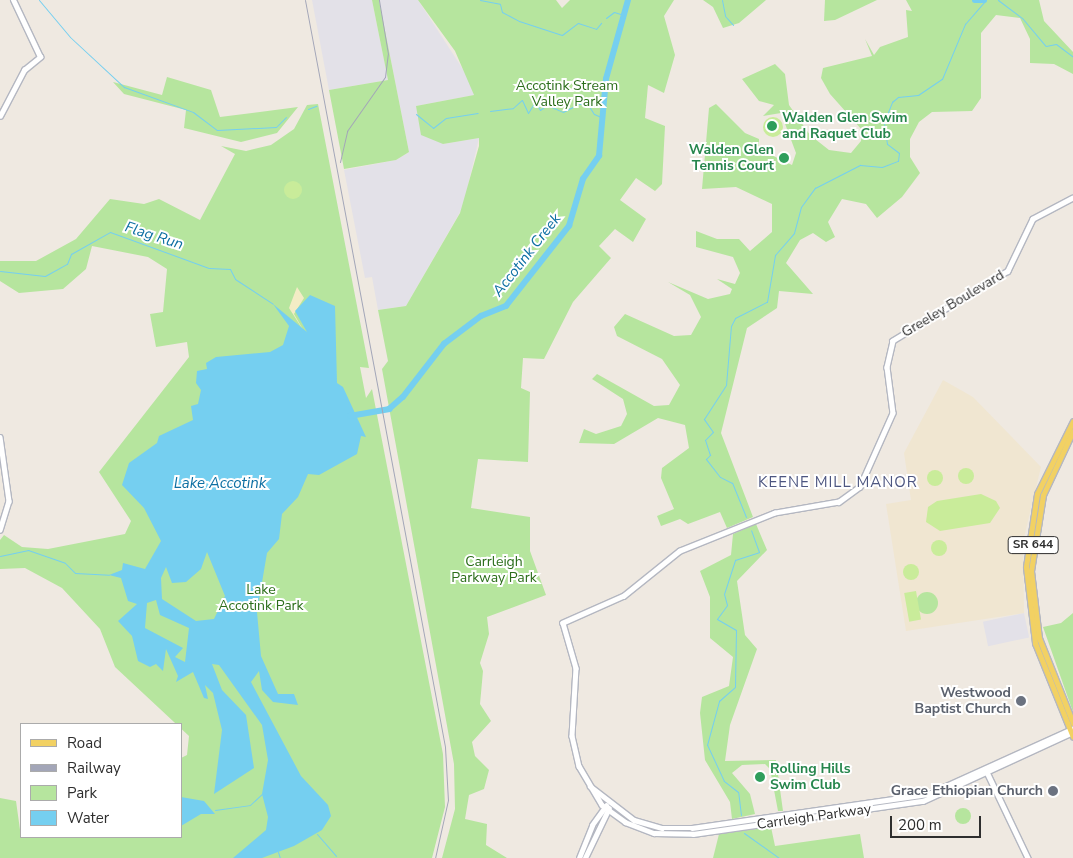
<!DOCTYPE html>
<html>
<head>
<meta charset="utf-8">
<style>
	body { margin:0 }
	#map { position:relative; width:1073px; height:858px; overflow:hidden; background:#efe9e1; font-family:"Nunito Sans",sans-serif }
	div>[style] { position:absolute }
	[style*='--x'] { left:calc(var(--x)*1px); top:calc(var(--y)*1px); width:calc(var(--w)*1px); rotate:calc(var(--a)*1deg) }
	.industrial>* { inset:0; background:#e3e1e8; transform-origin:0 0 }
	.education>* { inset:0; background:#f0e6d1 }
	.green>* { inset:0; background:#b6e59e }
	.round { border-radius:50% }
	.sand>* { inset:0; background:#f3ecc5 }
	.pitch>* { inset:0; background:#c9ec9a; transform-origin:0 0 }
	.water>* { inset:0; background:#75cff0 }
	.stream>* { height:1px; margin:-0.5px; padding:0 0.5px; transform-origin:0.5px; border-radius:0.5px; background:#75cff0 }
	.river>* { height:5.5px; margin:-2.75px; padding:0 2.75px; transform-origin:2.75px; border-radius:2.75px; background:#75cff0 }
	.roads { filter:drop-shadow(1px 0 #b4b7c1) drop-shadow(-1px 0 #b4b7c1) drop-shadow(0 1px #b4b7c1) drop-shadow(0 -1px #b4b7c1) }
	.secondary>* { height:4.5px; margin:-2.25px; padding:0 2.25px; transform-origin:2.25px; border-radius:2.25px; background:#fff }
	.primary>* { height:5px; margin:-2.5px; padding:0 2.5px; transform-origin:2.5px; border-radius:2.5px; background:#f2d163 }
	.rail>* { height:1px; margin:-0.5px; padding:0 0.5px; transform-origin:0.5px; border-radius:0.5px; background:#a3a6b8 }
	.dots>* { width:14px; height:14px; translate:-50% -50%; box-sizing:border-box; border:2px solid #fff; border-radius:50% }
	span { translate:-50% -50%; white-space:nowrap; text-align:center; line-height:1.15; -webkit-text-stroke:4px #fff; paint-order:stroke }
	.shield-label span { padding:1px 4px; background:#fff; border:1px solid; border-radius:4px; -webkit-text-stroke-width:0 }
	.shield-label { font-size:12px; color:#2e2e2e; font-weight:700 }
	.park-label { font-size:14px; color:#2c6e1b }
	.leisure-label { font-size:14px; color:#27864d; font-weight:700 }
	.left { translate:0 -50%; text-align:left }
	.right { translate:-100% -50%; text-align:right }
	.street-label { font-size:14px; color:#2e2e2e }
	.worship-label { font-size:14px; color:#5b616d; font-weight:700 }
	.water-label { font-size:15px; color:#0d6fa3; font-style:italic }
	.neighbourhood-label { font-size:15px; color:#4d5680; letter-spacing:1px }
	.legend { position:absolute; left:20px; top:723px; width:162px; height:115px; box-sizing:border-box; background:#fff; border:1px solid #ababab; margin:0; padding:6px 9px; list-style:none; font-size:15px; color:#2e2e2e }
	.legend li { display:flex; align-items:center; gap:10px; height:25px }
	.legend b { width:25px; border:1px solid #ababab }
	.scale { position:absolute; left:890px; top:816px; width:91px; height:22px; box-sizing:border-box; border:2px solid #2e2e2e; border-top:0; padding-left:6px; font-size:15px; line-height:18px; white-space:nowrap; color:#2e2e2e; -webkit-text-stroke:4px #fff; paint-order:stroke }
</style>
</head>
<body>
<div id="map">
	<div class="industrial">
		<div style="clip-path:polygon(312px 0,372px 0,388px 80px,329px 90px)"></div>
		<div style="clip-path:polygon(379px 0,418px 0,468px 77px,474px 95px,416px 106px,443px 144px,479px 138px,463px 207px,406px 306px,378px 310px,372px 277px,365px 278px,344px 170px,396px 160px,409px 152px)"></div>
		<div style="left:1024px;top:613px;width:25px;height:42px;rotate:78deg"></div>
	</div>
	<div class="education">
		<div style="clip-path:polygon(943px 380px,973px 397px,1041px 467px,1023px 542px,1024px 613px,906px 631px,886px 504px,911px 500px,904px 453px)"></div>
	</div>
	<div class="green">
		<div style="clip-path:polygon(372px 0,379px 0,409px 152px,396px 160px,344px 169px,329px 90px,388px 80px)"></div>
		<div style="clip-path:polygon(418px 0,556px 0,562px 8px,570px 0,674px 0,664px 16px,675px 55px,664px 93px,648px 85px,645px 118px,665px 126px,662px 184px,655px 191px,636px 178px,620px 200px,646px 219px,633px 242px,615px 229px,599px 246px,611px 258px,573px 302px,544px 359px,523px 358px,521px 388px,530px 392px,528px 462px,478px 459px,471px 508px,530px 517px,530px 551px,546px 595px,487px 617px,489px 634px,480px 663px,483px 671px,480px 704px,491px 721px,472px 742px,475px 756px,489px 770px,484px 789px,469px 795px,465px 819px,487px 824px,486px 845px,507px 858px,442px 858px,455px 809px,454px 764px,382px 369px,388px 361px,378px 310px,406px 306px,460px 213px,479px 146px,479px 138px,443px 144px,421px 135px,416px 106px,474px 95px,455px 51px)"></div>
		<div style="clip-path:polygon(703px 0,766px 0,739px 23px,723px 28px,713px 7px)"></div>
		<div style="clip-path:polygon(825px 0,877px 0,835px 20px,824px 21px)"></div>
		<div style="clip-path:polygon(906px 0,1039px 0,1044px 21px,1073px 52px,1073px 74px,1054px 64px,1030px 63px,1030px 39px,1020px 18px,996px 15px,981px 33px,981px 98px,972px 111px,932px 112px,919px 122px,910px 139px,910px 157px,920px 173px,902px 197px,877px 218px,866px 204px,842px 199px,828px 222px,835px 237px,826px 242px,813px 233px,800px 240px,786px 263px,813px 294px,779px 291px,777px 308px,747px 328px,721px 433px,753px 517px,727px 528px,720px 512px,688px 524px,680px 519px,661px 526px,657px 516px,674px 509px,661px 478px,662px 468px,689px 448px,685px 425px,658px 418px,614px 444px,579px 443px,584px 429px,596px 434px,621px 426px,627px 414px,623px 399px,592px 379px,597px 374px,654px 406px,669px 405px,680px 385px,662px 359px,617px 336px,614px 327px,625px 314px,674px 336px,691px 335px,701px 317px,690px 295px,668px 282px,708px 299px,730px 294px,732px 289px,717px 279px,735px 284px,740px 273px,733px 257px,696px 247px,696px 231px,717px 239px,739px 239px,750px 251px,772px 232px,772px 204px,736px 187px,702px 189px,709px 108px,716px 104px,745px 133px,759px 139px,759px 149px,792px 165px,796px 153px,781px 113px,763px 116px,774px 105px,759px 101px,742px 79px,775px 64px,785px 74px,789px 105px,810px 135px,829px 150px,851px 153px,861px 141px,862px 130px,830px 94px,821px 78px,823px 68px,872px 56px,865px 39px,874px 55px,880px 47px,908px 37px,906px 10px,912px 11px)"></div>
		<div style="clip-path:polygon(167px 77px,211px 90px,220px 117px,298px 107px,277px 133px,241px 142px,184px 128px,186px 110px,124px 94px,113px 82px,162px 95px)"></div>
		<div style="clip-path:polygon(318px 104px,369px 368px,360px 367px,366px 398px,372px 389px,443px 754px,445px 807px,432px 858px,0 858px,0 798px,16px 801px,21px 837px,181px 837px,181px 758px,187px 755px,189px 736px,115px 667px,100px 629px,62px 588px,25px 568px,0 569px,0 540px,4px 535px,22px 547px,48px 549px,125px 534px,131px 521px,99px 472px,189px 357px,187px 342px,156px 347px,150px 314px,163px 312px,167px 269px,148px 257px,92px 246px,86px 269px,63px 289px,19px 293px,0 281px,0 261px,36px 261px,76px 239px,110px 199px,144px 204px,159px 199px,200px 220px,235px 154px,221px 146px,246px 151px,271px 145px,294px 129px,307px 105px)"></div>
		<div style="clip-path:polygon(756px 524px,767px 550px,737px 581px,745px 635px,757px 649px,730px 725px,725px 761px,776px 760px,783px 811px,778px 811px,770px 769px,765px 764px,742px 765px,732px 773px,750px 794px,755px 814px,732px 819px,730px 802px,705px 760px,700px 713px,702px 697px,729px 686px,733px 657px,710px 638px,710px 597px,700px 571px,731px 555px,733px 534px)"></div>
		<div class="round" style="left:916px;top:592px;width:22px;height:22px"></div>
		<div style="clip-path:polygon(1073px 613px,1073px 712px,1043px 627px,1061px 623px)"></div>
		<div class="round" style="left:955px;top:808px;width:16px;height:16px"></div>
		<div style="clip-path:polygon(771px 827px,775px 846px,860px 834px,864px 858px,713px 858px,719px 834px)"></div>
	</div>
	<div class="sand">
		<div style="clip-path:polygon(297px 287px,304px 298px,294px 314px,305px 333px,289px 308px)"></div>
	</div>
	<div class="pitch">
		<div class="round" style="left:763px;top:117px;width:20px;height:20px"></div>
		<div class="round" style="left:284px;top:181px;width:18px;height:18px"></div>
		<div class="round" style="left:958px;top:468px;width:16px;height:16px"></div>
		<div class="round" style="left:927px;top:470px;width:16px;height:16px"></div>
		<div style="clip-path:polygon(981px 494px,996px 501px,1000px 508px,990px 523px,940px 531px,926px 522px,928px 507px,937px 501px)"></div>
		<div class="round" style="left:931px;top:540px;width:16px;height:16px"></div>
		<div class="round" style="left:903px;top:564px;width:16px;height:16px"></div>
		<div style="left:916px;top:591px;width:29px;height:12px;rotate:80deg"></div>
	</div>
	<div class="water">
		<div style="clip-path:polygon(evenodd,310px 295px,335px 306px,337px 383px,343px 387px,366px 437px,361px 436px,357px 454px,319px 475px,308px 474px,298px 497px,282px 514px,279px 539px,267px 553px,257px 612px,261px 656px,278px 694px,294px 694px,298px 705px,273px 702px,262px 690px,259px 671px,251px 682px,301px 776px,328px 805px,331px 816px,322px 830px,294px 846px,262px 858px,233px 858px,266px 830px,268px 817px,262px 794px,268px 760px,262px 725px,219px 665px,212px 664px,222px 690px,246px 715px,254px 768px,214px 794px,222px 730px,213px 693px,205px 685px,208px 699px,204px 698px,193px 672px,176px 682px,178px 676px,166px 649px,163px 671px,156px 664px,150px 667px,138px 661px,132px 636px,118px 621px,137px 604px,128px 601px,121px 578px,109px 575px,122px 570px,123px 563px,145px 569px,161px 541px,144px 508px,122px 485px,129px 463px,157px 443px,159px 436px,193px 420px,191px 406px,198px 404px,201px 390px,196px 383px,197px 371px,207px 369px,206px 363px,216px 357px,270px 352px,283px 345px,289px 326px,273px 304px,307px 332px,295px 311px,310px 295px,207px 552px,225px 596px,214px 619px,196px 621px,162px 599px,161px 578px,166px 567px,172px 583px,186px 582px,201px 569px,207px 552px,310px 295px,156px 600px,160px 615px,189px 628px,185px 662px,175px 657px,183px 648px,145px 628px,147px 603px,156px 600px)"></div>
		<div style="clip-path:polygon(181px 797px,204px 801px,215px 814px,201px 814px,181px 826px)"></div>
	</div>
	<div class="stream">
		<div style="--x:39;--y:0;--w:48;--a:50"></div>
		<div style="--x:70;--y:37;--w:74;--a:42.8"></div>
		<div style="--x:124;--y:87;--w:73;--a:19.9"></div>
		<div style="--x:193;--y:112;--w:30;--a:37"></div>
		<div style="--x:217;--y:130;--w:59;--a:-2.9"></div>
		<div style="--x:276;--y:127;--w:14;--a:-45"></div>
		<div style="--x:480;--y:0;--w:20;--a:11"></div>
		<div style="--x:500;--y:4;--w:8;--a:76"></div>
		<div style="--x:502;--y:12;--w:19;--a:28"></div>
		<div style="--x:519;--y:21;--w:45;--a:18"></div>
		<div style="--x:562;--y:35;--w:20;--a:-37"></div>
		<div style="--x:578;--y:23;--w:19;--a:18"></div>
		<div style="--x:596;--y:29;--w:8;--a:-50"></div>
		<div style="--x:722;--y:0;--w:16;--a:79"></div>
		<div style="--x:725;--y:16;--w:12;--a:48"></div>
		<div style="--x:998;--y:0;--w:31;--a:37"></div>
		<div style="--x:1023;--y:19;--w:35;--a:50"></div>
		<div style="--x:1046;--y:46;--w:10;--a:-11"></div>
		<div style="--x:1056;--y:44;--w:21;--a:37"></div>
		<div style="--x:606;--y:18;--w:10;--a:-37"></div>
		<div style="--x:614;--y:12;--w:10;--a:17"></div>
		<div style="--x:578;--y:104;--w:9;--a:-6"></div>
		<div style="--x:587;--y:103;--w:13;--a:58"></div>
		<div style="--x:594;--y:114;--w:10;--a:24"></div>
		<div style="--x:308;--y:109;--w:9;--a:-21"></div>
		<div style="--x:490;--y:111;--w:23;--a:-7"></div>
		<div style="--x:513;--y:108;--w:12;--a:-42"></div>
		<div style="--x:522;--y:100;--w:14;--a:65"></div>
		<div style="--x:528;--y:113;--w:13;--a:-58"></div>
		<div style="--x:535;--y:102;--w:9;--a:58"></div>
		<div style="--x:540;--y:110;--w:9;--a:-36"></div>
		<div style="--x:547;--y:105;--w:17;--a:24"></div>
		<div style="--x:563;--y:112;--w:11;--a:-27"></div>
		<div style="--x:416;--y:114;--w:22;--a:39"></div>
		<div style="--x:433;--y:128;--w:16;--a:-38"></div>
		<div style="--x:446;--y:118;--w:32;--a:-9"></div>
		<div style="--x:0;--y:271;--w:45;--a:6.3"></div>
		<div style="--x:45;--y:276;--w:25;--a:-29"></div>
		<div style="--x:67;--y:264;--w:11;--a:-68"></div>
		<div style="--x:71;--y:254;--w:45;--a:-29.4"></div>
		<div style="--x:110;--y:232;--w:105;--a:20"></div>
		<div style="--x:209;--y:268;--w:21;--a:3"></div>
		<div style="--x:230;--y:269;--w:11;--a:63"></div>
		<div style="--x:235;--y:279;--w:45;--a:33.3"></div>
		<div style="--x:746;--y:517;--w:37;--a:-112"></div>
		<div style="--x:732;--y:483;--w:13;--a:-153"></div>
		<div style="--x:720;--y:477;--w:23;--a:-128"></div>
		<div style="--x:706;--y:459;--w:6;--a:-45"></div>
		<div style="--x:710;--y:455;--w:16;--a:-108"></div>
		<div style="--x:705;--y:440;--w:11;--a:-45"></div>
		<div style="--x:713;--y:432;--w:16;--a:-125"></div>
		<div style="--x:704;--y:419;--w:40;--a:-57.1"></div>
		<div style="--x:726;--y:385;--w:59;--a:-85.2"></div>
		<div style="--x:731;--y:326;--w:9;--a:-63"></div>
		<div style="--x:735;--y:318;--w:36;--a:-27"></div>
		<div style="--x:767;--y:302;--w:48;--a:-80.3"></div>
		<div style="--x:775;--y:255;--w:29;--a:-49"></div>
		<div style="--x:794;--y:233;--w:27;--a:-75"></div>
		<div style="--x:801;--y:207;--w:24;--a:-54"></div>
		<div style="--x:815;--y:188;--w:51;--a:-27.1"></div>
		<div style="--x:860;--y:165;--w:22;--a:5"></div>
		<div style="--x:882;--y:167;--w:17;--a:-21"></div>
		<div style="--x:898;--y:161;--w:8;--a:-83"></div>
		<div style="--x:899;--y:153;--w:15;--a:-143"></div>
		<div style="--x:887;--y:144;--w:22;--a:-98"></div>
		<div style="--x:884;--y:122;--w:22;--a:-68"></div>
		<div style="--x:892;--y:102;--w:8;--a:-40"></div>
		<div style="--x:898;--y:97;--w:20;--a:-6"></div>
		<div style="--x:918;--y:95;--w:29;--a:-34"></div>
		<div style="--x:942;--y:79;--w:60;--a:-67.3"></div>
		<div style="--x:965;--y:24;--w:32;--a:-49"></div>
		<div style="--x:0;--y:556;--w:29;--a:-12"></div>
		<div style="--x:28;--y:550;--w:39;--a:19"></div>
		<div style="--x:65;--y:563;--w:14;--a:45"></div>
		<div style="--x:75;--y:573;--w:34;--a:3"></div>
		<div style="--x:215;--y:810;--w:35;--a:-8"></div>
		<div style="--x:250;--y:805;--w:16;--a:-43"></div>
		<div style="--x:741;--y:815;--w:23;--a:-97"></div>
		<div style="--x:738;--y:792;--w:18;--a:-142"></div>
		<div style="--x:724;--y:781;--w:40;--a:-115"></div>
		<div style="--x:707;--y:745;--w:46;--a:-74.7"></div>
		<div style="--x:719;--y:701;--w:21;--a:-41"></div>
		<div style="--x:735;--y:687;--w:57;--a:-89"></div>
		<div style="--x:736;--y:630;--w:22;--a:-150"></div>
		<div style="--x:717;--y:619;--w:17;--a:-54"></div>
		<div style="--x:727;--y:605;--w:11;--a:-105"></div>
		<div style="--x:724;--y:594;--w:36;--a:-72"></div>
		<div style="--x:735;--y:560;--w:25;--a:-18"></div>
		<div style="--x:759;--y:552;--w:23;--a:-110"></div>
		<div style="--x:744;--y:833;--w:43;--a:35.5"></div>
		<div style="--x:317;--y:834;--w:29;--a:49"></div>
		<div style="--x:278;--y:852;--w:6;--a:72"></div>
	</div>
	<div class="river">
		<div style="--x:975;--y:0;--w:9;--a:0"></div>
		<div style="--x:350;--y:416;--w:40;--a:-10"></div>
		<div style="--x:389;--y:409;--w:18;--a:-41"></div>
		<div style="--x:403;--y:397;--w:67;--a:-52.3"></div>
		<div style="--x:444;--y:344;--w:46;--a:-37.1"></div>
		<div style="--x:481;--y:316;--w:27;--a:-22"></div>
		<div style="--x:506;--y:306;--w:102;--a:-51.8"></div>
		<div style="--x:569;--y:226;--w:49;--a:-73.4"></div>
		<div style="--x:583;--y:179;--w:28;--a:-55"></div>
		<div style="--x:599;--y:156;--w:77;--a:-84.8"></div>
		<div style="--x:606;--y:79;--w:82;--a:-74.4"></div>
	</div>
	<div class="roads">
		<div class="secondary">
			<div style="--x:0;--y:116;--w:52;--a:-62.4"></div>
			<div style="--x:24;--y:70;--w:21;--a:-39"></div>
			<div style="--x:40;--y:57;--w:63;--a:-115.3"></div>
			<div style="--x:1073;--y:198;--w:45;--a:152.3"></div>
			<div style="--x:1033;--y:219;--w:58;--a:115.7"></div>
			<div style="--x:1008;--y:271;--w:135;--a:148.7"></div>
			<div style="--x:893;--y:341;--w:27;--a:103"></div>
			<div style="--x:887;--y:367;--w:46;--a:82.6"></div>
			<div style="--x:893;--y:413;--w:81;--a:114"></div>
			<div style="--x:860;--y:487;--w:26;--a:144"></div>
			<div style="--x:839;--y:502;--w:65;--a:170.2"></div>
			<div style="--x:775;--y:513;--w:102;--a:158.2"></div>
			<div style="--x:680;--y:551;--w:72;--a:141.2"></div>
			<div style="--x:624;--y:596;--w:67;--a:156.1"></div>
			<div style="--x:563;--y:623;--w:47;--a:73.9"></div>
			<div style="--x:576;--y:668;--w:68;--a:93.4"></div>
			<div style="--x:572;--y:736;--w:31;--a:77"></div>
			<div style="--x:579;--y:766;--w:45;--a:59.5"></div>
			<div style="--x:602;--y:805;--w:29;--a:36"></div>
			<div style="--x:625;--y:822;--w:31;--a:21"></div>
			<div style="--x:654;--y:833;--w:39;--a:1"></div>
			<div style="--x:693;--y:834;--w:232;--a:-8.2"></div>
			<div style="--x:923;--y:801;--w:165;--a:-24.7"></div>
			<div style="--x:0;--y:437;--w:65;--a:82"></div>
			<div style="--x:9;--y:501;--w:30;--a:107"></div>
			<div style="--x:986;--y:770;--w:98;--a:64.5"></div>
			<div style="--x:590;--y:786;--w:56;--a:37.7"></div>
			<div style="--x:634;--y:820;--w:29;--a:16"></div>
			<div style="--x:662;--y:828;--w:30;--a:0"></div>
			<div style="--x:692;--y:828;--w:238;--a:-8.2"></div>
			<div style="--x:928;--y:794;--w:158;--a:-24.3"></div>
			<div style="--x:579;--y:858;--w:35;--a:-68"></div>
			<div style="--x:592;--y:825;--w:24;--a:-54"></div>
			<div style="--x:585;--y:858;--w:55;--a:-64.4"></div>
		</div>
		<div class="primary">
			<div style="--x:1073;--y:421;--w:81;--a:116.3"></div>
			<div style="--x:1037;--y:494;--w:74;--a:98.6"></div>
			<div style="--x:1026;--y:567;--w:77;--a:83.2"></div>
			<div style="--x:1035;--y:643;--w:101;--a:68"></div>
			<div style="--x:1073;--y:431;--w:71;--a:115.1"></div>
			<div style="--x:1043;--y:495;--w:77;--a:99"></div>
			<div style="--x:1031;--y:571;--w:67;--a:83.2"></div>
			<div style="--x:1039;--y:638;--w:92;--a:68.2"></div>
		</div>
	</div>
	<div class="rail">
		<div style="--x:305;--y:0;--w:760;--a:79.38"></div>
		<div style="--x:445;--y:747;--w:53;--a:86.8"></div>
		<div style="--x:448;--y:800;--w:59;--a:102.6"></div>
		<div style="--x:340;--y:162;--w:32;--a:-77"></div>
		<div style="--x:347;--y:131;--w:66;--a:-54.9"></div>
		<div style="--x:385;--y:77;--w:23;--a:-83"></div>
		<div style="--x:388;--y:54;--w:55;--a:-99.5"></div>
	</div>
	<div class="dots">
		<div style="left:772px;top:126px;background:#2e9e5b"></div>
		<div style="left:784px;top:158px;background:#2e9e5b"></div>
		<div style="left:1021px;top:701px;background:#6b7280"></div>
		<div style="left:760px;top:777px;background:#2e9e5b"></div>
		<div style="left:1053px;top:791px;background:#6b7280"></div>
	</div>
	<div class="shield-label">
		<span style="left:1033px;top:545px">SR 644</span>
	</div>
	<div class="park-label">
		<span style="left:567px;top:94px">Accotink Stream<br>Valley Park</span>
		<span style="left:494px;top:570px">Carrleigh<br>Parkway Park</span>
		<span style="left:261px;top:598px">Lake<br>Accotink Park</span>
	</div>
	<div class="leisure-label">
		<span class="left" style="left:782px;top:126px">Walden Glen Swim<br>and Raquet Club</span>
		<span class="right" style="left:774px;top:158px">Walden Glen<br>Tennis Court</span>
		<span class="left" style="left:770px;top:777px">Rolling Hills<br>Swim Club</span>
	</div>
	<div class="street-label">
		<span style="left:953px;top:304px;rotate:-31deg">Greeley Boulevard</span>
		<span style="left:814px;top:817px;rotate:-8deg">Carrleigh Parkway</span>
	</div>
	<div class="worship-label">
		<span class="right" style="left:1011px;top:701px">Westwood<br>Baptist Church</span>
		<span class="right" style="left:1043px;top:791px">Grace Ethiopian Church</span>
	</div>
	<div class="water-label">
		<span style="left:154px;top:236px;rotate:18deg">Flag Run</span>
		<span style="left:527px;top:255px;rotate:-52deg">Accotink Creek</span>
		<span style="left:220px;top:484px">Lake Accotink</span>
	</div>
	<div class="neighbourhood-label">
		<span style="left:838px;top:483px">KEENE MILL MANOR</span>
	</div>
	<ul class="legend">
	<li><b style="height:6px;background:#f2d163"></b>Road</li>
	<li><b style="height:6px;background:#a3a6b8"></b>Railway</li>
	<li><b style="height:14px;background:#b6e59e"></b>Park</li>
	<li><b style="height:14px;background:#75cff0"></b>Water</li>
	</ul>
	<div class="scale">200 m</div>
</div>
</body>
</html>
